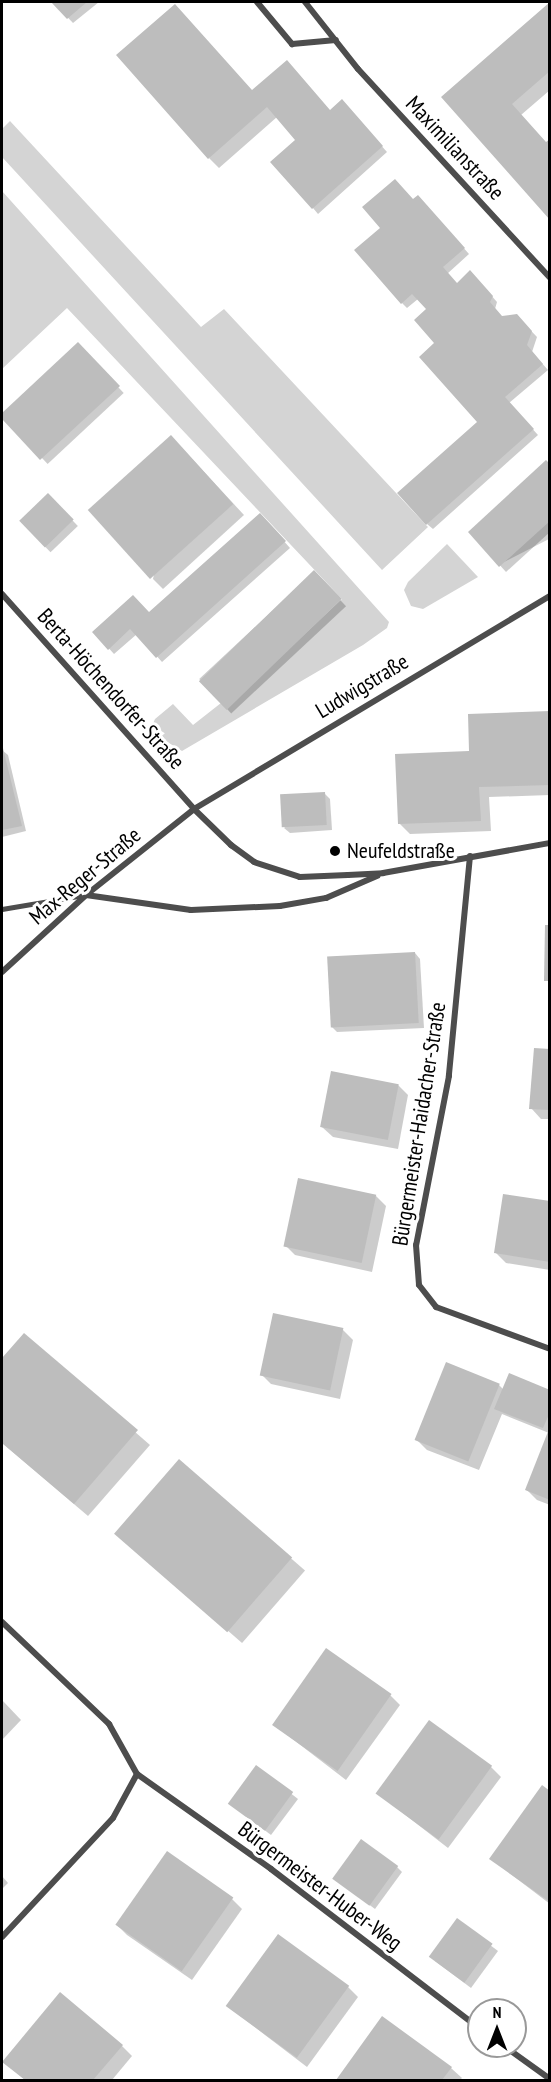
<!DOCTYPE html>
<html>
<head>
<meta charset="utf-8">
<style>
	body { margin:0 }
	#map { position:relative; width:551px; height:2082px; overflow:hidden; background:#fff; font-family:"PT Sans Narrow",sans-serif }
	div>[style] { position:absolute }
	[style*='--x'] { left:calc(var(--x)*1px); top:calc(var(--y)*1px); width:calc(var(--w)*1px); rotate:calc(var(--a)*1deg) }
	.green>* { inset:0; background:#d4d4d4 }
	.shadow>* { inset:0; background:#0003; transform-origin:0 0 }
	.building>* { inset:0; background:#bdbdbd; transform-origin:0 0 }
	.lane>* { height:4.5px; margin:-2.25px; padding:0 2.25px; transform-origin:2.25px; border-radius:2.25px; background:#4d4d4d }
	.street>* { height:6px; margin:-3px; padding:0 3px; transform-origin:3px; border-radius:3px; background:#4d4d4d }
	.dots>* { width:16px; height:16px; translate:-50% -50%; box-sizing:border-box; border:3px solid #fff; border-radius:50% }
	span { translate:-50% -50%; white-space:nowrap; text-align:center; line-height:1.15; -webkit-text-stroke:6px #fff; paint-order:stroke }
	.street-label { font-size:22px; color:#000 }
	.poi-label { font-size:22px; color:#000 }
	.left { translate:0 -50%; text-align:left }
	.frame { position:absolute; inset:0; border:3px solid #000; pointer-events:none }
	.north { position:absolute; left:467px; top:1998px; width:60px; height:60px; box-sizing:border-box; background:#fff; border:2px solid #999; border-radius:50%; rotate:0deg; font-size:16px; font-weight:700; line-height:24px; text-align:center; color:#000 }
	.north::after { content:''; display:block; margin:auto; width:21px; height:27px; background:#000; clip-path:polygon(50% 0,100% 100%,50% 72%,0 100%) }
</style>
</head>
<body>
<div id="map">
	<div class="green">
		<div style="clip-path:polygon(10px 121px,201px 327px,224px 309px,426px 525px,428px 527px,382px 570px,2px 157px,2px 129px)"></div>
		<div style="clip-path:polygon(2px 191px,389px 622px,387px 628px,363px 645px,182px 751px,156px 735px,152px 726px,155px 719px,173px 704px,193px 725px,221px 703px,226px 708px,342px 599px,67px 308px,2px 369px)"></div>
		<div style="clip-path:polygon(549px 521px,549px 539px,504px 562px)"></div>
		<div style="clip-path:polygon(447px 544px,478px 577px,423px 609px,411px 606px,404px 590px,408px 582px)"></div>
	</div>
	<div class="shadow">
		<div style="clip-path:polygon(53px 2px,99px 2px,73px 23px)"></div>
		<div style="clip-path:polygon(550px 4px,550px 90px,521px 115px,550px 218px,443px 97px)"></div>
		<div style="clip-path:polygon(252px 92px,330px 112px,347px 107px,387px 152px,318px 214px,313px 208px,297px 140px,277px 117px,219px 168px,209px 158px)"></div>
		<div style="clip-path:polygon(413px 201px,423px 202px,469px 254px,447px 274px,457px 284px,476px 278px,497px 302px,495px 309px,502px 318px,516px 315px,537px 337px,532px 352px,548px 370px,509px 403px,538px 435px,433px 529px,427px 524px,479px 422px,436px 343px,428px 309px,418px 299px,407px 308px,402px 303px)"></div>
		<div style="left:78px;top:344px;width:67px;height:104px;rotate:47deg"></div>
		<div style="clip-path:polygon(181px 447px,244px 515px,163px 589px,153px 579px)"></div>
		<div style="clip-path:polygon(550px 466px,550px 532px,506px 572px,470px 532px)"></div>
		<div style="left:48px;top:495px;width:43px;height:38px;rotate:46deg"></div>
		<div style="clip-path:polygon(266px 521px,290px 548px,162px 662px,137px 634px,114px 654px,94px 632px,149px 614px)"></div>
		<div style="left:314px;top:572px;width:47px;height:157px;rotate:47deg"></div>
		<div style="clip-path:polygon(550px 713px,550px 795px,489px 797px,491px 831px,410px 834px,399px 823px,471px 752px)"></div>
		<div style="clip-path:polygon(2px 750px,8px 755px,26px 831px,2px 837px)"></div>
		<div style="clip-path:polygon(324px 793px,330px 799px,332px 830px,290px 833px,284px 828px)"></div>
		<div style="clip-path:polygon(415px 953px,420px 959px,424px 1028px,337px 1032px,331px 1026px)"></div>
		<div style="clip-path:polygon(550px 1050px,550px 1119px,541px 1119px,531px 1108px)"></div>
		<div style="clip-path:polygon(398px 1085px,408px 1095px,398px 1149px,333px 1137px,322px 1127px)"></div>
		<div style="clip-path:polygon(376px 1196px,386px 1206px,372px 1272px,295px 1255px,285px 1245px)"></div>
		<div style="clip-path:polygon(550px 1203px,550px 1270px,506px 1263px,496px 1253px)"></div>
		<div style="clip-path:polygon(342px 1329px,353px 1340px,340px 1399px,271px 1384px,261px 1374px)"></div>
		<div style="clip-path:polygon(24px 1335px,150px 1445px,88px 1516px,2px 1443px,2px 1361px)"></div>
		<div style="clip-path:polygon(499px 1385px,504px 1390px,550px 1391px,550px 1505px,537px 1500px,527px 1490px,549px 1433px,502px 1414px,479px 1470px,427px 1450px,416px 1439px)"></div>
		<div style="left:179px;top:1461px;width:167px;height:96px;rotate:41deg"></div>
		<div style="clip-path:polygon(390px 1695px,400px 1705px,346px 1780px,273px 1724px)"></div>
		<div style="clip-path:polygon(2px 1700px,21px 1720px,2px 1740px)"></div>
		<div style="clip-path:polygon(257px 1767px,298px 1799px,271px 1835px,235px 1808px)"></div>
		<div style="clip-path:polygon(491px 1767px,501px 1777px,448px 1848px,377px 1793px)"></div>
		<div style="clip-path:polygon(550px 1793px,550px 1904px,491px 1859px)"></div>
		<div style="clip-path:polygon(397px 1867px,402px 1872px,375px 1909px,340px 1883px)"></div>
		<div style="clip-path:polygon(2px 1876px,8px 1883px,2px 1889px)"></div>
		<div style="clip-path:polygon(232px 1899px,242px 1909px,192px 1980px,127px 1935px,116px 1924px)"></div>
		<div style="clip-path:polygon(457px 1920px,498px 1951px,471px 1988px,435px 1961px)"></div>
		<div style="clip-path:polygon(348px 1987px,358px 1997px,307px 2067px,227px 2006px)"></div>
		<div style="clip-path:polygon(383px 2018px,451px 2068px,462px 2078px,460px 2080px,338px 2080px)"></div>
		<div style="clip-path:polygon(122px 2046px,132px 2056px,112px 2080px,25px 2080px,4px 2062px)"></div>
	</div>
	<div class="building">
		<div style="clip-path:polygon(51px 2px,87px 2px,67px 19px)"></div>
		<div style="clip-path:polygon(550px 2px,550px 71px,512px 104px,546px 142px,550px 139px,550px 220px,441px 97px)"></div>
		<div style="clip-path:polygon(175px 4px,252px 90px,287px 60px,330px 110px,342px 99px,383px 146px,312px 209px,270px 162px,295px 140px,267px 107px,208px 159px,116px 55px)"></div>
		<div style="clip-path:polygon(395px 179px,413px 199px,418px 195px,465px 248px,443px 267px,457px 283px,470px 270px,493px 296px,490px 302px,502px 316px,517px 314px,532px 331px,527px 345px,543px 364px,505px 397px,534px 429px,426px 525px,397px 493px,477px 422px,419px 357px,434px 343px,414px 320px,426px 309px,412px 294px,401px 304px,354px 250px,380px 228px,362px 207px)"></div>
		<div style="clip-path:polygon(78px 342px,120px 386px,40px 460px,2px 419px,2px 413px)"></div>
		<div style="left:171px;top:435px;width:93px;height:112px;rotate:48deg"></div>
		<div style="clip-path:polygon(546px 460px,550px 464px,550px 521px,499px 567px,468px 532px)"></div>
		<div style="left:48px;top:493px;width:37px;height:40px;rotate:46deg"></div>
		<div style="clip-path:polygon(260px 513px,286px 541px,156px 658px,130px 629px,108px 650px,92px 632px,133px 595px,149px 612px)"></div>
		<div style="left:314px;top:570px;width:40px;height:160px;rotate:46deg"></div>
		<div style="clip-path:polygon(550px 711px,550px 785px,479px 787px,481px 821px,398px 824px,395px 754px,469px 751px,468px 714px)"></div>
		<div style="clip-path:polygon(2px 744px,22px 826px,2px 830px)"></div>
		<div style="left:325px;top:792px;width:33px;height:45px;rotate:87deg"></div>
		<div style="clip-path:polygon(545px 925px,550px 925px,550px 981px,544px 981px)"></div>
		<div style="left:415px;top:952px;width:71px;height:88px;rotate:87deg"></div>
		<div style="clip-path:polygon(534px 1048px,550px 1049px,550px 1110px,529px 1109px)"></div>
		<div style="left:331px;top:1071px;width:69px;height:57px;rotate:11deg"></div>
		<div style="left:298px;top:1178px;width:80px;height:70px;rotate:12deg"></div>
		<div style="clip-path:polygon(503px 1194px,550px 1201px,550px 1262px,494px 1253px)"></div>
		<div style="left:273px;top:1313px;width:72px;height:64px;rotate:12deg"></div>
		<div style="clip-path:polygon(24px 1333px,138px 1430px,74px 1504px,2px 1443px,2px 1358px)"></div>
		<div style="left:446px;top:1362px;width:58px;height:84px;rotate:22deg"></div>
		<div style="clip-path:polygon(509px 1373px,550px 1390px,550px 1412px,543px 1428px,494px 1409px)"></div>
		<div style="clip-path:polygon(549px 1429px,550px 1429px,550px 1500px,525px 1490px)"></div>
		<div style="left:179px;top:1459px;width:150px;height:99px;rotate:41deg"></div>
		<div style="left:326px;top:1648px;width:80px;height:94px;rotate:35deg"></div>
		<div style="left:429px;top:1720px;width:78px;height:91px;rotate:36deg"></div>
		<div style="left:256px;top:1765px;width:46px;height:48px;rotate:36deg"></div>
		<div style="clip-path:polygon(542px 1785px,550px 1791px,550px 1902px,489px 1859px)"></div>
		<div style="left:361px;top:1839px;width:46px;height:49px;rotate:36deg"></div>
		<div style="left:167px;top:1851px;width:81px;height:90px;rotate:35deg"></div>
		<div style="left:457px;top:1918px;width:44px;height:48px;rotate:36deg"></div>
		<div style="left:278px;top:1934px;width:88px;height:89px;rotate:36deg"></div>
		<div style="clip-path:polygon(60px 1992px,123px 2045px,93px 2080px,25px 2080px,2px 2062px)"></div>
		<div style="clip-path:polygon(382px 2016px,452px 2067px,442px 2080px,336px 2080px)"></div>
	</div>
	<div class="lane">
		<div style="--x:2;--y:909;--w:84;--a:-9.6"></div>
	</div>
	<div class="street">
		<div style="--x:257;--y:2;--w:55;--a:50.2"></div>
		<div style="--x:292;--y:44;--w:44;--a:-5.2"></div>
		<div style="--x:305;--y:2;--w:85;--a:51.7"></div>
		<div style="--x:358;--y:69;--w:284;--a:47.4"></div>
		<div style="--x:2;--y:594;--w:288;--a:48.2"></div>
		<div style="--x:194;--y:809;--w:52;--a:44.2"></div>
		<div style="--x:231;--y:845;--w:29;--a:36"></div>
		<div style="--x:254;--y:862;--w:48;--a:18.1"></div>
		<div style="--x:300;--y:877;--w:48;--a:-2.4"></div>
		<div style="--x:348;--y:875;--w:35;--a:-3"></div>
		<div style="--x:383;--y:873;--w:170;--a:-10.2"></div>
		<div style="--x:470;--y:856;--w:221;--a:95.5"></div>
		<div style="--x:449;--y:1076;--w:172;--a:101"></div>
		<div style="--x:416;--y:1245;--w:40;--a:85.7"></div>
		<div style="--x:419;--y:1285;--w:28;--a:52"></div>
		<div style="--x:436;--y:1307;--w:121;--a:20.2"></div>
		<div style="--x:86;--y:895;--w:106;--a:8.1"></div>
		<div style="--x:191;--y:910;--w:89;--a:-2.6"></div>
		<div style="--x:280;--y:906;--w:47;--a:-9.9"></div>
		<div style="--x:326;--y:898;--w:56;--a:-23.3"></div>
		<div style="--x:2;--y:972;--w:114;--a:-42.5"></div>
		<div style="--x:86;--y:895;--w:138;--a:-38.5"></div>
		<div style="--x:194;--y:809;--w:415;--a:-30.9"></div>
		<div style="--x:2;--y:1622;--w:148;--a:43.6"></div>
		<div style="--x:109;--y:1724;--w:57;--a:60.8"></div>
		<div style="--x:137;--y:1774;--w:50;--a:118.6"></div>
		<div style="--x:113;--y:1818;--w:163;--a:133"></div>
		<div style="--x:137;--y:1774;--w:164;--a:35.3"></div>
		<div style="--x:271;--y:1869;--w:262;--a:37.4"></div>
		<div style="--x:504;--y:2046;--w:57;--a:35.7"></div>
	</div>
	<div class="dots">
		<div style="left:335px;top:851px;background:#000"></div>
	</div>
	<div class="street-label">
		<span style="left:455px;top:148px;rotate:47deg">Maximilianstraße</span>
		<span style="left:362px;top:686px;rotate:-31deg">Ludwigstraße</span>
		<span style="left:111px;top:689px;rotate:48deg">Berta-Höchendorfer-Straße</span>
		<span style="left:85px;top:876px;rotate:-40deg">Max-Reger-Straße</span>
		<span style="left:419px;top:1124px;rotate:-81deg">Bürgermeister-Haidacher-Straße</span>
		<span style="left:320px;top:1886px;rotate:37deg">Bürgermeister-Huber-Weg</span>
	</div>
	<div class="poi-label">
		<span class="left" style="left:347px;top:851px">Neufeldstraße</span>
	</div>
	<div class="frame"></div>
	<div class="north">N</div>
</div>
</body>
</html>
